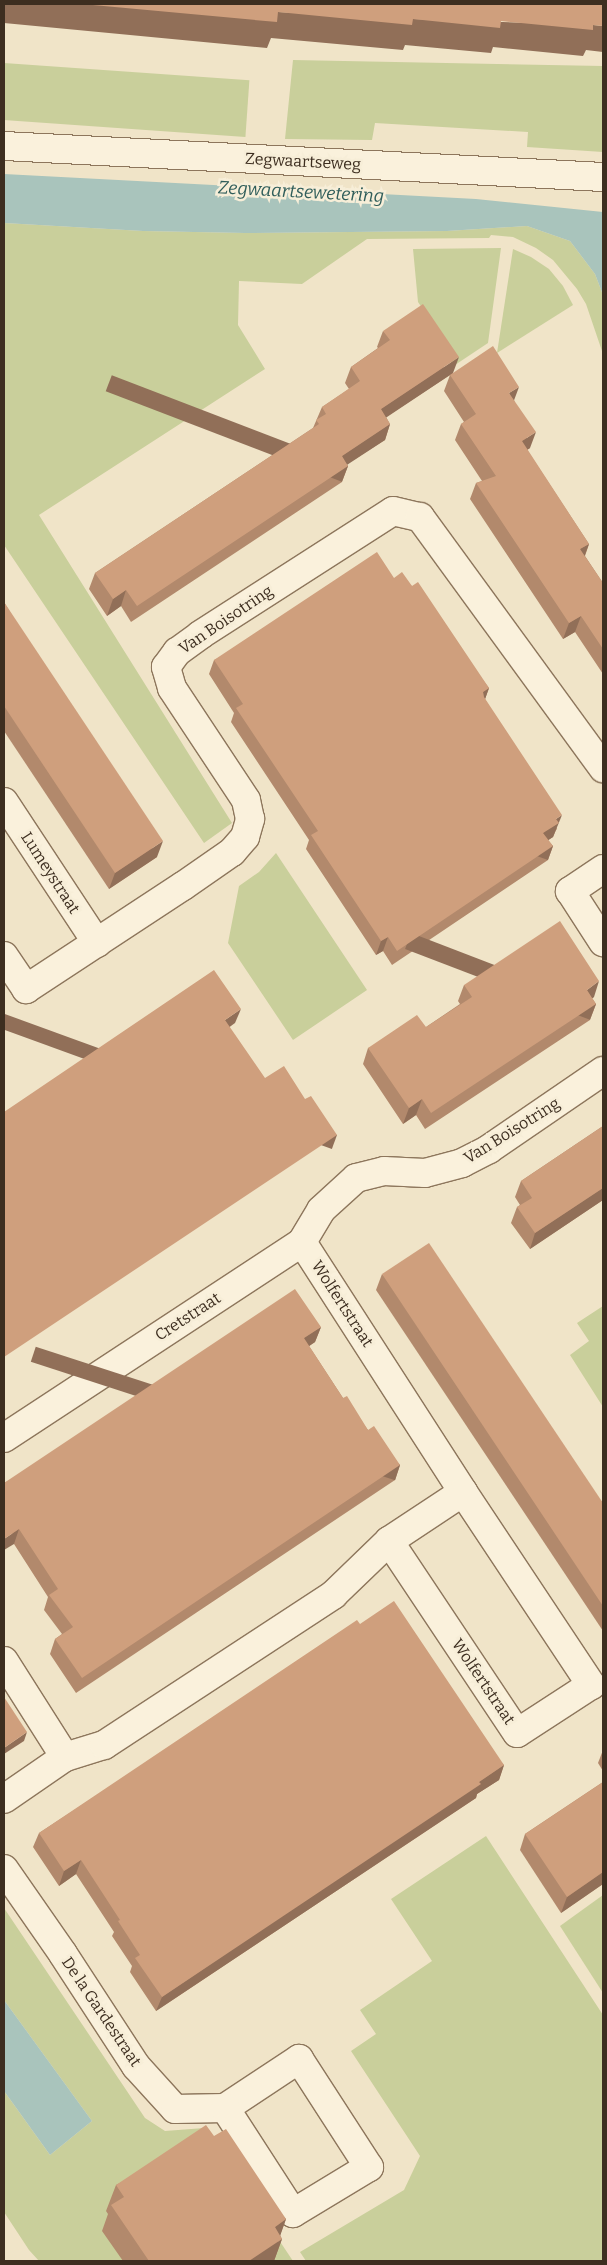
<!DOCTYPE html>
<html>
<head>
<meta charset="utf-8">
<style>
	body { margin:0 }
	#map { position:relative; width:607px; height:2265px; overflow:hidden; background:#f0e4c8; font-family:Bitter,serif }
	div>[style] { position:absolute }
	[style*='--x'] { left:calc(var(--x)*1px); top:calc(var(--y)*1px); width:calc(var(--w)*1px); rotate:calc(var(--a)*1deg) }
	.green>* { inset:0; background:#c9cf9b; transform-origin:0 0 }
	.water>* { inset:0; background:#a9c4bc }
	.roads { filter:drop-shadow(1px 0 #8d765c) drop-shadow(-1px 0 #8d765c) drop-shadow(0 1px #8d765c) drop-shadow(0 -1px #8d765c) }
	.minor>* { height:28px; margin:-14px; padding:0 14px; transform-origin:14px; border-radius:14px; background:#faf1dc }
	.wall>* { inset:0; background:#b2896c }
	.shaded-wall>* { inset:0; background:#916f58; transform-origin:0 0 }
	.building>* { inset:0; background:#cf9f7d }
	span { translate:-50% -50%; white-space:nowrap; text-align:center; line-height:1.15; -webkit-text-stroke:5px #f7eed8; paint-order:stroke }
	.street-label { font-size:16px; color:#3d2e20 }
	.water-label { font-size:18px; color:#2f5d5a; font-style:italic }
	.frame { position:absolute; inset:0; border:5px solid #3d2e20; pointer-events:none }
</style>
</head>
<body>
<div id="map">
	<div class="green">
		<div style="clip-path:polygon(293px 60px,603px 66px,603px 152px,527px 147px,528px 132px,375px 123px,372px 140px,285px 139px)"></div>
		<div style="left:4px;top:63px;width:246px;height:57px;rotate:4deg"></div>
		<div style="clip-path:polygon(4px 223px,143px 231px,245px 233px,447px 231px,527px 226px,570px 241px,595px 274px,603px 295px,603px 354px,586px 304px,577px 289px,553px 260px,536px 248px,513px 237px,491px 235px,489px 238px,367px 239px,302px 284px,239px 281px,238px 325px,265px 369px,39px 515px,232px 823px,204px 843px,4px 545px)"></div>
		<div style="clip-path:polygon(501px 248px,488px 343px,452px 367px,447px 345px,418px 302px,413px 249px)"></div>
		<div style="clip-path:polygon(513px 249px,531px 257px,549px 269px,563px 286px,573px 305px,497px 353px)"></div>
		<div style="clip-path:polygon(276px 853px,367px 990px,293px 1040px,228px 943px,239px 886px,259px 872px)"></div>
		<div style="clip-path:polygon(603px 1306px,603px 1407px,570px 1355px,589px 1341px,577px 1323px)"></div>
		<div style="clip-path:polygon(486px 1836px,603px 2015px,603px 2261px,306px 2261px,300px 2252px,404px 2190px,420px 2156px,351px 2051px,376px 2034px,360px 2010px,432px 1961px,391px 1899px)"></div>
		<div style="clip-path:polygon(603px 1895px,603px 1993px,560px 1926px)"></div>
		<div style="clip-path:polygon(4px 1908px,145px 2118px,165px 2131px,204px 2128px,293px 2261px,39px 2261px,29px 2250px,4px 2212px,4px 2091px,50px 2155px,92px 2121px,4px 2000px)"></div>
	</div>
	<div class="water">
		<div style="clip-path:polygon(4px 174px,476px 199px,603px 212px,603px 295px,595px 274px,570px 241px,527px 226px,447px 231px,245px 233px,143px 231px,4px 223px)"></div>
		<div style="clip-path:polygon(4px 2000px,92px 2121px,50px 2155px,4px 2091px)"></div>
	</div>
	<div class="roads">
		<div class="minor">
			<div style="--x:4;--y:146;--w:600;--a:2.96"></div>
			<div style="--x:4;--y:802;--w:169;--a:56.6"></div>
			<div style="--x:603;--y:869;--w:40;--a:146"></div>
			<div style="--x:570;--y:891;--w:61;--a:57.1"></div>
			<div style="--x:4;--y:956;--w:40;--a:56"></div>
			<div style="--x:26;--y:989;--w:188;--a:-33.3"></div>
			<div style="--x:183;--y:886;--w:60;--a:-34.8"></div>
			<div style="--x:232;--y:852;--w:20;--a:-49"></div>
			<div style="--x:245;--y:837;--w:19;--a:-74"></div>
			<div style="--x:250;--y:819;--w:19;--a:-102"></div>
			<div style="--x:246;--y:800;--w:134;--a:-123.5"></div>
			<div style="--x:172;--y:688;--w:22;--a:-106"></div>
			<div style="--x:166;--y:667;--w:19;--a:-54"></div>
			<div style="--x:177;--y:652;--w:29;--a:-36"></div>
			<div style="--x:200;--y:635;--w:229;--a:-32.7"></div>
			<div style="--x:393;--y:511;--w:28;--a:13"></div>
			<div style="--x:420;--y:517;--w:311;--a:53.9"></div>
			<div style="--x:302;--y:1242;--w:297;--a:57.2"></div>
			<div style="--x:4;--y:1438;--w:357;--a:-33.3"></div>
			<div style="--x:302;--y:1242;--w:37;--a:-59"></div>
			<div style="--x:321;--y:1210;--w:47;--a:-42.4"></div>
			<div style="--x:356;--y:1178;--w:29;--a:-14"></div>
			<div style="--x:384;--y:1171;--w:41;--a:2.8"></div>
			<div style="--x:425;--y:1173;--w:38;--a:-15"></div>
			<div style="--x:462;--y:1163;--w:30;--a:-27"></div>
			<div style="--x:489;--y:1149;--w:138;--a:-34.4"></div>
			<div style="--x:4;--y:1661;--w:114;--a:57.6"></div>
			<div style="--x:4;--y:1799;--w:74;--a:-34.5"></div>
			<div style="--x:65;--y:1757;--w:41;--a:-17.1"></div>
			<div style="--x:104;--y:1745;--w:274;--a:-33.2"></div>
			<div style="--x:333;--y:1595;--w:78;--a:-44"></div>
			<div style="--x:389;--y:1541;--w:89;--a:-33.5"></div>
			<div style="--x:463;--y:1492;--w:232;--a:56.4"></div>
			<div style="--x:591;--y:1685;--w:88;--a:147"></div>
			<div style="--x:517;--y:1733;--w:231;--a:-123.7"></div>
			<div style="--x:4;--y:1869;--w:103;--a:55.2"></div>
			<div style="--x:63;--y:1954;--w:134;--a:56.9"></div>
			<div style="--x:136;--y:2066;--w:58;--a:47.8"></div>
			<div style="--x:175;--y:2109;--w:50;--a:-1.1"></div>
			<div style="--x:225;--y:2108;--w:89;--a:-33.5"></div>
			<div style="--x:299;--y:2059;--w:129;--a:57.1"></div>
			<div style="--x:369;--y:2167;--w:89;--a:148.8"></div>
			<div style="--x:293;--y:2213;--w:125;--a:-122.9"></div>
		</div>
	</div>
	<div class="wall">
		<div style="clip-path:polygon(383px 331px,453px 373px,514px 400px,530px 448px,527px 450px,589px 544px,585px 556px,603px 583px,603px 674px,575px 632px,563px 639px,470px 499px,476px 483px,482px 481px,455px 440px,461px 424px,464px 422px,444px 391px,450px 375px,386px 417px,390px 424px,385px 440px,347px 464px,348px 466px,342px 482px,131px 622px,121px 606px,107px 616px,89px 589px,95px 573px,313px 428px,322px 407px,349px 389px,345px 383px,351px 367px,378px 348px,377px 347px)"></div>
		<div style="clip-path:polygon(394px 578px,412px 586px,489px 688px,485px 699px,557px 829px,556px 830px,553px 837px,548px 840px,553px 846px,548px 860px,392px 965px,383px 951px,376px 955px,306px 849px,309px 840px,231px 722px,234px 713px,209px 674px,214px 660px)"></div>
		<div style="clip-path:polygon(4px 602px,157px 857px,109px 889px,4px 731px)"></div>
		<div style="clip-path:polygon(464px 985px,594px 997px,592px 998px,596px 1004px,590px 1020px,425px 1129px,416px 1115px,403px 1124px,363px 1064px,368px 1048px,426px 1027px,460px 1004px,458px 1001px)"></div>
		<div style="clip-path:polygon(603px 1126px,603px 1200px,530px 1249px,511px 1223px,517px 1207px,520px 1205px,515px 1197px,521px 1181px)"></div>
		<div style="clip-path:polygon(382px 1274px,603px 1503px,603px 1631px,376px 1290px)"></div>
		<div style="clip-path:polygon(321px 1327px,315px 1342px,309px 1346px,343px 1398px,368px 1430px,400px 1465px,395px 1480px,76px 1693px,50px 1654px,55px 1639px,62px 1634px,44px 1610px,48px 1597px,14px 1544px,4px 1483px)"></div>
		<div style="clip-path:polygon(360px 1624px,504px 1765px,499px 1780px,477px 1794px,476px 1798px,156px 2011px,130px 1972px,132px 1966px,112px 1936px,114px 1932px,76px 1874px,59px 1886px,33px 1847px,39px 1833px)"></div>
		<div style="clip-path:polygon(603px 1750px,603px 1771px,598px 1763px)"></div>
		<div style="clip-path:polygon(603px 1782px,603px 1884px,561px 1913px,520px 1850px,525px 1834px)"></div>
		<div style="clip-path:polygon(214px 2136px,286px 2219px,280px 2235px,282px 2239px,274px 2261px,123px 2261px,102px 2231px,108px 2214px,106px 2211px,116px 2185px)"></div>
	</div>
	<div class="shaded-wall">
		<div style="clip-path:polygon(4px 4px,82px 4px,278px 12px,413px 19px,593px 25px,603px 26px,603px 52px,586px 50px,583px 56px,493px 47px,491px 53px,405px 45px,403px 50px,271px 38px,267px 48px,4px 23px)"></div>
		<div style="clip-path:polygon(459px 357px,453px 373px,375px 425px,381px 409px)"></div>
		<div style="clip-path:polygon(519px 387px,513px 403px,509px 393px)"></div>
		<div style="clip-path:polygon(390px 424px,385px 440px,336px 472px,342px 456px)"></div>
		<div style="clip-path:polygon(536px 432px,530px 448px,516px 457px,522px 441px)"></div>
		<div style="left:348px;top:466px;width:17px;height:253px;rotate:111deg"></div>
		<div style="clip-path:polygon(589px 544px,583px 560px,580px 549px)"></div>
		<div style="clip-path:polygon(126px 590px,121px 606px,107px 616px,113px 599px)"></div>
		<div style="clip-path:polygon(581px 616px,575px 632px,563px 639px,569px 623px)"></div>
		<div style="clip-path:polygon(489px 688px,484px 702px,483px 692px)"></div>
		<div style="clip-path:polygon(562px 815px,553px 837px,538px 847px,543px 833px,556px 819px)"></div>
		<div style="clip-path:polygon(163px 841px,157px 857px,109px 889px,115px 873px)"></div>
		<div style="left:553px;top:846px;width:15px;height:188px;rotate:110deg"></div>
		<div style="clip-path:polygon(388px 937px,383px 951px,376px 955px,381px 941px)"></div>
		<div style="clip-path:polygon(599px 981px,594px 997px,581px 1006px,587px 990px)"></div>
		<div style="left:596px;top:1004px;width:17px;height:198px;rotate:111deg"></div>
		<div style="clip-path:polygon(241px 1009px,235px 1023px,220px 1034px,225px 1020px)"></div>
		<div style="clip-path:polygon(422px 1099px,416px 1115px,403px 1124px,409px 1108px)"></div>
		<div style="left:337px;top:1135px;width:15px;height:400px;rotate:110deg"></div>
		<div style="clip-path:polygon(603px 1188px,603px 1200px,530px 1249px,535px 1233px)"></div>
		<div style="clip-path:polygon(321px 1327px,315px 1342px,299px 1353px,304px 1338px)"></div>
		<div style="left:400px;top:1465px;width:16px;height:383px;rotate:108deg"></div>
		<div style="clip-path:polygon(19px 1529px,14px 1544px,4px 1550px,4px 1539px)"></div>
		<div style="clip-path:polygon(27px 1732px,24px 1741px,4px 1754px,4px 1748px)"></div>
		<div style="clip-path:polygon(504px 1765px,499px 1780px,477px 1794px,476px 1798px,156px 2011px,162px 1997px)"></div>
		<div style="clip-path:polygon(81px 1860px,76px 1874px,59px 1886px,64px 1871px)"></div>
		<div style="clip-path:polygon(603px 1872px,603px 1884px,561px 1913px,567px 1897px)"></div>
		<div style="clip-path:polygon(286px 2219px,278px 2242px,282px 2239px,274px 2261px,249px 2261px,275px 2227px)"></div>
	</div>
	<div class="building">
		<div style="clip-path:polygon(82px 4px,603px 4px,603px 26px,593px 25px,593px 30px,501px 21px,500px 28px,413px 19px,412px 25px,278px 12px,277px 22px)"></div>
		<div style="clip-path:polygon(423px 304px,459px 357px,381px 409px,390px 424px,342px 456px,348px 466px,137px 606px,126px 590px,113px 599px,95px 573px,319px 424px,316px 420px,326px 414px,322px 407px,360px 381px,351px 367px,390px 340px,383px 331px)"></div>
		<div style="clip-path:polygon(493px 346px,519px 387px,509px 393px,536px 432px,522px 441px,589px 544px,580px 549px,603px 583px,603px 649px,581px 616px,569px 623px,476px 483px,496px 476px,461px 424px,476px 414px,450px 375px)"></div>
		<div style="clip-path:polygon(377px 552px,394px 578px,402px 572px,412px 586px,418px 582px,489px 688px,483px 692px,484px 697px,562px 815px,556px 819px,559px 823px,543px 833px,553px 846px,397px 951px,388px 937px,381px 941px,311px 835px,318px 831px,236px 708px,243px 704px,214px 660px)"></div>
		<div style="clip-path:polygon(4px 602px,163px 841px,115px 873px,4px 706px)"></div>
		<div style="clip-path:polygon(560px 921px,599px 981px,587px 990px,596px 1004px,431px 1113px,422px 1099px,409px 1108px,368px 1048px,417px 1015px,426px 1027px,472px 997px,464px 985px)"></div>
		<div style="clip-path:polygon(214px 970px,241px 1009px,225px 1020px,265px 1078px,284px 1066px,305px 1099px,311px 1096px,337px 1135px,4px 1357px,4px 1112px)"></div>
		<div style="clip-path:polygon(603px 1126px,603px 1188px,535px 1233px,517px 1207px,532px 1198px,521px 1181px)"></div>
		<div style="clip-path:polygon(429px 1243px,603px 1503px,603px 1606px,382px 1274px)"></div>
		<div style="clip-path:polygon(295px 1289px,321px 1327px,304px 1338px,343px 1398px,347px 1396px,368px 1430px,374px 1426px,400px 1465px,82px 1678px,55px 1639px,73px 1627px,49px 1595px,58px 1589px,19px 1529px,4px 1539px,4px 1483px)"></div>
		<div style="clip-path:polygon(394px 1601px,504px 1765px,479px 1782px,481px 1784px,162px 1997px,135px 1958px,140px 1955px,118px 1921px,120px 1920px,81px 1860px,64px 1871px,39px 1833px,357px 1620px,360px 1624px)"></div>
		<div style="clip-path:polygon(4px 1697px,27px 1732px,4px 1748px)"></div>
		<div style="clip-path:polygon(603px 1782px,603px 1872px,567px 1897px,525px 1834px)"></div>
		<div style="clip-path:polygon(206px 2125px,214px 2136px,226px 2129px,286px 2219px,275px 2227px,282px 2239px,249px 2261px,149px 2261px,111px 2205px,124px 2197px,116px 2185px)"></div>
	</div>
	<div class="street-label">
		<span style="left:303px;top:162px;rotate:3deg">Zegwaartseweg</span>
		<span style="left:226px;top:620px;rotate:-34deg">Van Boisotring</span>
		<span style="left:50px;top:873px;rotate:57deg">Lumeystraat</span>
		<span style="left:512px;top:1131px;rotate:-32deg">Van Boisotring</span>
		<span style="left:342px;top:1304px;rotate:57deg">Wolfertstraat</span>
		<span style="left:188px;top:1317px;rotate:-33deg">Cretstraat</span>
		<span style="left:483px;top:1682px;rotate:56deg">Wolfertstraat</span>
		<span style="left:101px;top:2012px;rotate:56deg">De la Gardestraat</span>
	</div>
	<div class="water-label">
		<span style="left:301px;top:192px;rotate:3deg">Zegwaartsewetering</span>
	</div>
	<div class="frame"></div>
</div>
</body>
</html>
